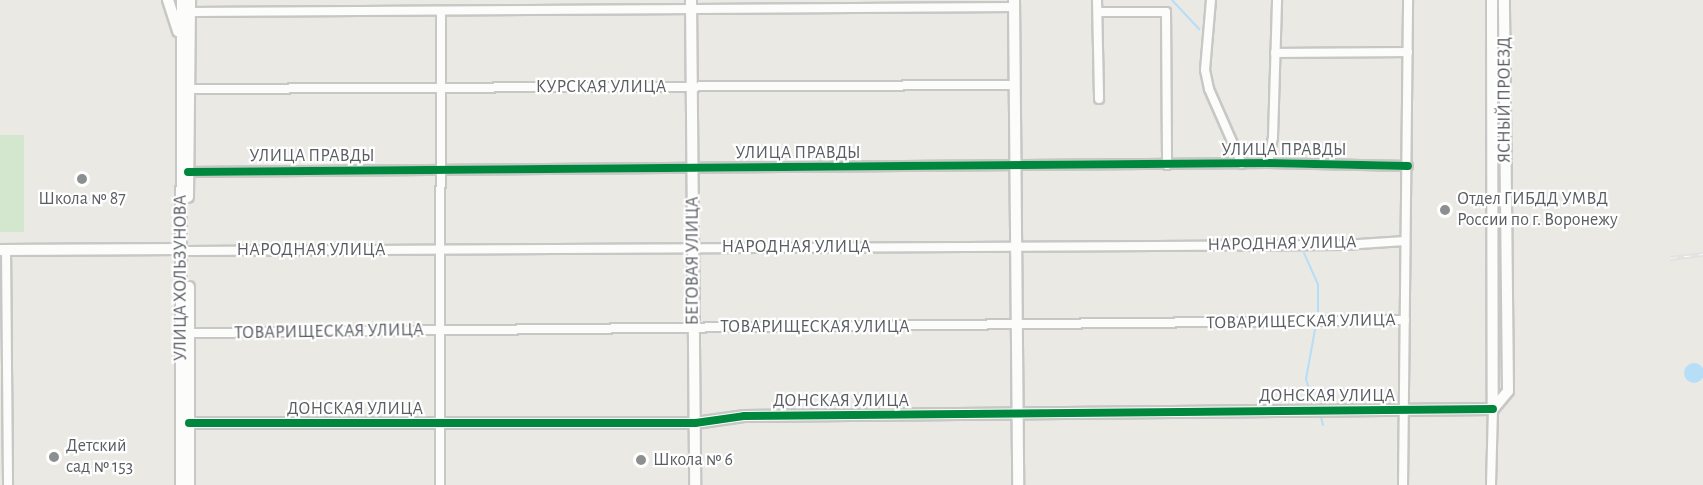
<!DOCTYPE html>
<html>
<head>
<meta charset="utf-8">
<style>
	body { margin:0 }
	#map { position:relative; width:1703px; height:485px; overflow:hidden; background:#eae9e4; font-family:"Alegreya Sans",sans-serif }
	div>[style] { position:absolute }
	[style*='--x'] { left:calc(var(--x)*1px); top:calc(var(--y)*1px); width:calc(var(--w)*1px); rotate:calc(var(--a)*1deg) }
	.green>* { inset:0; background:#d2e7ce; transform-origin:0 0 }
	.water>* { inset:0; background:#b6def7 }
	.round { border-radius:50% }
	.stream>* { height:2px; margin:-1px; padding:0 1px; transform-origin:1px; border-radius:1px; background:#b6def7 }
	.roads { filter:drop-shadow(2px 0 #c7c7c6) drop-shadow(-2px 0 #c7c7c6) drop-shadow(0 2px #c7c7c6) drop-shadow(0 -2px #c7c7c6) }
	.street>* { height:8px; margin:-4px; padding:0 4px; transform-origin:4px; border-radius:4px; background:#fcfcfb }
	.secondary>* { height:10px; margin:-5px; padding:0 5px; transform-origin:5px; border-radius:5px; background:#fcfcfb }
	.rail>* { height:4.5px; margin-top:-2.25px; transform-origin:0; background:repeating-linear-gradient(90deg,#fff 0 7px,#e2e2e1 0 14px); box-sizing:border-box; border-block:2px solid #e2e2e1 }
	.cycleway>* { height:8px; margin:-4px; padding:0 4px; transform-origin:4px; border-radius:4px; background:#00873e }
	.dots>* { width:16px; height:16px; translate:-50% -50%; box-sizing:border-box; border:3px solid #fff; border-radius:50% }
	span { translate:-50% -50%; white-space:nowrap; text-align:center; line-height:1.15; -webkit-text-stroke:4.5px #fff; paint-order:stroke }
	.street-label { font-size:18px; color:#5a5e63 }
	.poi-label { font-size:18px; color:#5a5e63 }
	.left { translate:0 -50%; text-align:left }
</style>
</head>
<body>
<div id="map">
	<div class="green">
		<div style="left:0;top:135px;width:24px;height:97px"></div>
	</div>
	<div class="water">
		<div class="round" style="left:1684px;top:363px;width:20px;height:20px"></div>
	</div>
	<div class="stream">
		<div style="--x:1172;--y:0;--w:40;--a:47"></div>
		<div style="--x:1304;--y:253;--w:34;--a:66"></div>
		<div style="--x:1318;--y:284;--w:35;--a:90"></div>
		<div style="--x:1313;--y:402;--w:24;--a:-107"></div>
		<div style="--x:1306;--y:379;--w:56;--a:-79.7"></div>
		<div style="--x:1321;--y:417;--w:8;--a:76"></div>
	</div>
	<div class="roads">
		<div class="street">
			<div style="--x:1097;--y:0;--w:99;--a:88.8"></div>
			<div style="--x:1211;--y:0;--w:70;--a:94.9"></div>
			<div style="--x:1205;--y:70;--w:19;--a:78"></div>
			<div style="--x:1209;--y:89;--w:82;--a:66.3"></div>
			<div style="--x:190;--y:12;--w:824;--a:-0.35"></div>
			<div style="--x:1098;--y:12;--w:68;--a:0"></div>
			<div style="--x:1166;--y:12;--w:153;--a:89.6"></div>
			<div style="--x:1275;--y:53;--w:133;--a:-0.4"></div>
			<div style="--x:188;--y:89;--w:826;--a:-0.28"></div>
			<div style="--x:1268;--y:163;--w:26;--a:-79"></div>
			<div style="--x:1273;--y:137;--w:137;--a:-88.3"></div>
			<div style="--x:188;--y:172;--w:1080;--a:-0.48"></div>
			<div style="--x:1268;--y:163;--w:140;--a:1.2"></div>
			<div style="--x:6;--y:250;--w:235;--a:89.5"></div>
			<div style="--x:188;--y:251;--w:1156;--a:-0.3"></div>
			<div style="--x:1344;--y:245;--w:61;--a:-3.8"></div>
			<div style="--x:189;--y:333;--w:1216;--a:-0.61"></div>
			<div style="--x:440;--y:485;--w:474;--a:-89.9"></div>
			<div style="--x:1403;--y:485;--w:485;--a:-89.4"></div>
			<div style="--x:1491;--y:485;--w:76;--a:-88.5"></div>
		</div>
		<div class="secondary">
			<div style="--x:168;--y:0;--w:33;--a:72"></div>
			<div style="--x:691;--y:0;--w:485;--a:89.5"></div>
			<div style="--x:1014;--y:0;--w:485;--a:89.5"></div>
			<div style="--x:1492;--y:0;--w:409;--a:89.9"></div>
			<div style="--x:188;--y:197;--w:197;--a:-89.4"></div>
			<div style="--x:0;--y:250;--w:182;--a:-0.3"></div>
			<div style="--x:189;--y:287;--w:198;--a:90"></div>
			<div style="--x:1493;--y:409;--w:23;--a:-50"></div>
			<div style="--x:1508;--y:391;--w:391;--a:-90.6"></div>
			<div style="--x:181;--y:423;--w:514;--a:0"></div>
			<div style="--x:695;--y:423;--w:49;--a:-8.1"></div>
			<div style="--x:744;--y:416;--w:749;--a:-0.54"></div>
			<div style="--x:181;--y:485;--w:485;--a:-89.9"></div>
		</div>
	</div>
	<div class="rail">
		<div style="--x:1670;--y:258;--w:33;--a:-7"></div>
	</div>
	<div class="cycleway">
		<div style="--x:188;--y:172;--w:1080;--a:-0.48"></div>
		<div style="--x:1268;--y:163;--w:140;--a:1.2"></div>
		<div style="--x:189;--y:423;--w:506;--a:0"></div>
		<div style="--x:695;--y:423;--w:49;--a:-8.1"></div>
		<div style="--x:744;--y:416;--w:749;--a:-0.54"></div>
	</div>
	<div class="dots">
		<div style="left:82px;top:179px;background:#8c8f90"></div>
		<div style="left:1445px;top:210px;background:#8c8f90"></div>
		<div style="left:54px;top:457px;background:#8c8f90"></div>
		<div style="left:641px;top:460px;background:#8c8f90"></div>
	</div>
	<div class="street-label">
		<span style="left:601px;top:87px">КУРСКАЯ УЛИЦА</span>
		<span style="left:1505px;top:100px;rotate:-90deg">ЯСНЫЙ ПРОЕЗД</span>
		<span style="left:1284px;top:150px">УЛИЦА ПРАВДЫ</span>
		<span style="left:798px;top:153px">УЛИЦА ПРАВДЫ</span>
		<span style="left:312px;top:156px">УЛИЦА ПРАВДЫ</span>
		<span style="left:1282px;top:244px;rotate:-1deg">НАРОДНАЯ УЛИЦА</span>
		<span style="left:796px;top:247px">НАРОДНАЯ УЛИЦА</span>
		<span style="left:311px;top:250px">НАРОДНАЯ УЛИЦА</span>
		<span style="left:693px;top:261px;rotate:-90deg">БЕГОВАЯ УЛИЦА</span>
		<span style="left:181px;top:278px;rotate:-90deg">УЛИЦА ХОЛЬЗУНОВА</span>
		<span style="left:1301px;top:322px;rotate:-1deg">ТОВАРИЩЕСКАЯ УЛИЦА</span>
		<span style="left:815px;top:327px">ТОВАРИЩЕСКАЯ УЛИЦА</span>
		<span style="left:329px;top:332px;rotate:-1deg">ТОВАРИЩЕСКАЯ УЛИЦА</span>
		<span style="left:1327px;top:396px">ДОНСКАЯ УЛИЦА</span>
		<span style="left:841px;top:401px">ДОНСКАЯ УЛИЦА</span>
		<span style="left:355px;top:409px">ДОНСКАЯ УЛИЦА</span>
	</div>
	<div class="poi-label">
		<span style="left:82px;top:199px">Школа № 87</span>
		<span class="left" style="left:1457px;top:210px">Отдел ГИБДД УМВД<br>России по г. Воронежу</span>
		<span class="left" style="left:66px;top:457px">Детский<br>сад № 153</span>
		<span class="left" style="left:653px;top:460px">Школа № 6</span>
	</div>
</div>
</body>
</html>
